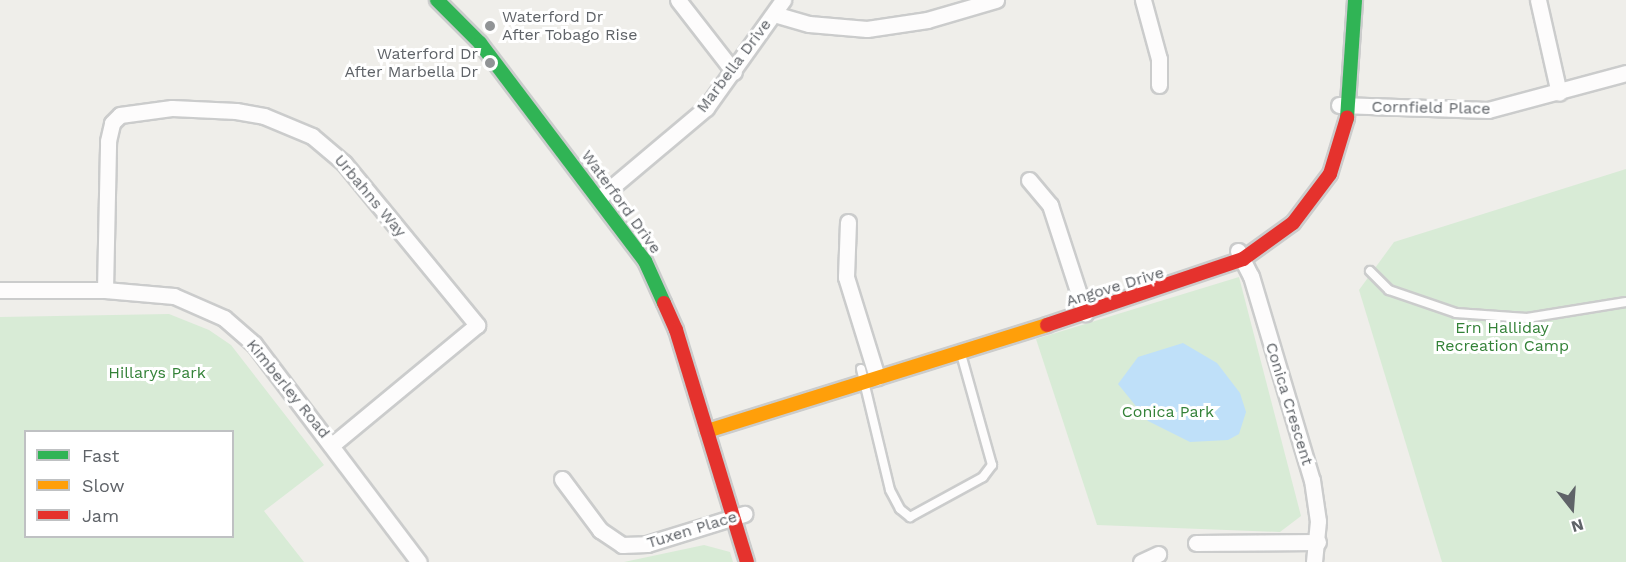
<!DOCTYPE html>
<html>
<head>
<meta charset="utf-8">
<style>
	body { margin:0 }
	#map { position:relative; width:1626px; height:562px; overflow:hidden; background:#efeeea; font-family:"Work Sans",sans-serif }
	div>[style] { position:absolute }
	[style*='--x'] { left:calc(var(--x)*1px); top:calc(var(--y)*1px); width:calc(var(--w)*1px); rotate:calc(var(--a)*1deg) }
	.green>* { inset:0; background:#d8ebd6 }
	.water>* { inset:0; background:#bfe0f9 }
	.roads { filter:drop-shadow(2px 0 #cbcccc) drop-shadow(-2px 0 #cbcccc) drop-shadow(0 2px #cbcccc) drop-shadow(0 -2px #cbcccc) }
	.lane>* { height:8px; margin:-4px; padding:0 4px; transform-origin:4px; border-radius:4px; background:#fdfcfc }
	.street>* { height:15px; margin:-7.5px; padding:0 7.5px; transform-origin:7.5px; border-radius:7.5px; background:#fdfcfc }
	.fast>* { height:14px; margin:-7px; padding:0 7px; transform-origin:7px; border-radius:7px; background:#30b455 }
	.slow>* { height:14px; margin:-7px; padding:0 7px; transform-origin:7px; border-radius:7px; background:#ff9f0a }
	.jam>* { height:14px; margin:-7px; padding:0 7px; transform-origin:7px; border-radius:7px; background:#e5322d }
	.dots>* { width:16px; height:16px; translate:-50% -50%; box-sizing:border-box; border:3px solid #fff; border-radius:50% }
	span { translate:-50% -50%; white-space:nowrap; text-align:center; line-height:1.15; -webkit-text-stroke:6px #fff; paint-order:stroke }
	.poi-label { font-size:16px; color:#5f6368 }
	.left { translate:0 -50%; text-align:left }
	.right { translate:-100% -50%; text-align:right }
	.street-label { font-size:16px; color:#5f6368 }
	.park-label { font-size:16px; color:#348238 }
	.legend { position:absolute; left:24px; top:430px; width:210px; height:108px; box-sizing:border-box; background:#fff; border:2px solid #bfc1c3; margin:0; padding:8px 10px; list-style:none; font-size:18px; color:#5f6368 }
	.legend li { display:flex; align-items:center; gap:12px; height:30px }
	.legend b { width:30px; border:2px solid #bfc1c3 }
	.north { position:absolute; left:1542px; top:478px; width:60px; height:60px; -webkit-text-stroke:4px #fff; paint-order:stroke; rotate:163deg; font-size:16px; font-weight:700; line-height:24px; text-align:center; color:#5f6368 }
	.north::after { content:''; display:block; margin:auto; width:21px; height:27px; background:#5f6368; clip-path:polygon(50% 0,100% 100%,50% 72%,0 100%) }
</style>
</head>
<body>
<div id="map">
	<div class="green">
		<div style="clip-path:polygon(1626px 169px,1626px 562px,1442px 562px,1359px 290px,1394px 242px)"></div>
		<div style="clip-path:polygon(1239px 277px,1301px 516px,1280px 532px,1097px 525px,1036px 339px)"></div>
		<div style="clip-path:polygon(evenodd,169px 314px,209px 330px,231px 345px,324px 465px,264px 511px,304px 562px,0 562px,0 317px,169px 314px,26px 432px,232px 432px,232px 536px,26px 536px,26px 432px)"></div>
		<div style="clip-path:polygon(704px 545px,730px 552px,733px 562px,624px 562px)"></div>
	</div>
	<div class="water">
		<div style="clip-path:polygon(1183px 343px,1217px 363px,1240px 393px,1246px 412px,1239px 434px,1228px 440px,1190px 442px,1148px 421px,1118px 384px,1138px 357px)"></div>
	</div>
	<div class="roads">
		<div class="lane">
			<div style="--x:1370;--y:271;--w:27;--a:45"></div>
			<div style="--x:1389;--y:290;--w:71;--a:18.9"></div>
			<div style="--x:1456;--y:313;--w:71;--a:4"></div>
			<div style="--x:1527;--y:318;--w:100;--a:-9.2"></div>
			<div style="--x:861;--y:369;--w:124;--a:76.5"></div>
			<div style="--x:890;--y:490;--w:21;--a:62"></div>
			<div style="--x:900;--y:509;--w:13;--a:39"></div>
			<div style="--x:910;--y:517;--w:83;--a:-28.7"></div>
			<div style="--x:983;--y:477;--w:15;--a:-53"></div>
			<div style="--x:992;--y:465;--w:115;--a:-105.6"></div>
		</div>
		<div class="street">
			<div style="--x:678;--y:0;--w:91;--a:52.1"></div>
			<div style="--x:1143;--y:0;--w:61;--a:74.8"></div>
			<div style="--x:1159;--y:59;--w:26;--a:90"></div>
			<div style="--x:1538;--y:0;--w:95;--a:77.3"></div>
			<div style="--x:774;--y:14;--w:36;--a:16"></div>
			<div style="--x:809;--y:24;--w:58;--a:4.9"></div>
			<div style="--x:867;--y:29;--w:61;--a:-8.5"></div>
			<div style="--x:927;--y:20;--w:72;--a:-16.2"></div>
			<div style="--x:1339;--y:105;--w:149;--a:1.9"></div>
			<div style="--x:1488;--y:110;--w:143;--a:-15"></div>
			<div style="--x:1029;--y:180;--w:33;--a:50"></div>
			<div style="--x:1050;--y:205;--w:114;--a:72"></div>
			<div style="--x:599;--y:198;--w:140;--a:-40.1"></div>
			<div style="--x:706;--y:108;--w:133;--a:-54.5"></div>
			<div style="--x:848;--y:222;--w:55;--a:92.1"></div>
			<div style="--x:846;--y:277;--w:105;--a:72.8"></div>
			<div style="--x:1238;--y:251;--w:28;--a:63"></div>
			<div style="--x:1251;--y:276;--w:213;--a:73.4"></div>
			<div style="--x:1312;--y:480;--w:41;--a:81.7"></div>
			<div style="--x:1318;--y:521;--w:41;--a:95.6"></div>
			<div style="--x:0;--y:290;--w:105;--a:0"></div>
			<div style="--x:105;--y:290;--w:69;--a:5"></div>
			<div style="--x:174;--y:296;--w:55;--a:23.7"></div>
			<div style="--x:224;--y:318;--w:40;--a:41"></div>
			<div style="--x:254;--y:344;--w:273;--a:52.9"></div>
			<div style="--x:105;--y:290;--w:149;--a:-88.8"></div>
			<div style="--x:108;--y:141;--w:18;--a:-77"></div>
			<div style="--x:112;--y:123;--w:11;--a:-45"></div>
			<div style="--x:120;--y:115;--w:52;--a:-7.7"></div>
			<div style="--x:172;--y:108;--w:64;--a:2.7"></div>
			<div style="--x:236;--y:111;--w:28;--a:10"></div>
			<div style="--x:264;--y:116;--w:52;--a:22.6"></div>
			<div style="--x:312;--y:136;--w:42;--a:40.2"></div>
			<div style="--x:344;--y:163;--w:210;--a:50.6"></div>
			<div style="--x:477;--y:325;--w:187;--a:140.4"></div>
			<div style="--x:562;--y:479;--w:64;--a:53.3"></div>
			<div style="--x:600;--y:530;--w:27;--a:34"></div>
			<div style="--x:622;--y:545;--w:25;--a:-2"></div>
			<div style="--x:647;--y:544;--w:102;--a:-17.2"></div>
			<div style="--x:1196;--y:543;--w:122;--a:-0.5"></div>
			<div style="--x:1141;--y:562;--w:19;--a:-25"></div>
		</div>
		<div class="fast">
			<div style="--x:437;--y:0;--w:61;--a:45"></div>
			<div style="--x:480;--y:43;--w:273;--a:52.9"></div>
			<div style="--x:645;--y:261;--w:46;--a:65.7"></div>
			<div style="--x:1347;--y:118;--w:118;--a:-86.1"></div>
		</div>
		<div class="slow">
			<div style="--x:707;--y:431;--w:356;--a:-17.3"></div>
		</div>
		<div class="jam">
			<div style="--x:664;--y:303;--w:30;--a:66"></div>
			<div style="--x:676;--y:330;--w:243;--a:73"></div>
			<div style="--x:1047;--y:325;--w:207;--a:-18.6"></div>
			<div style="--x:1243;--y:259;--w:62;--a:-35.8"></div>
			<div style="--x:1293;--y:223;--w:61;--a:-52.9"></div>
			<div style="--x:1330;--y:174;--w:59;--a:-73.1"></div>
		</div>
	</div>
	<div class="dots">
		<div style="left:490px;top:26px;background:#919496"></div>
		<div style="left:490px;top:63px;background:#919496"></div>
	</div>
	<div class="poi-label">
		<span class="left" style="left:502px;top:26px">Waterford Dr<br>After Tobago Rise</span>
		<span class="right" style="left:478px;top:63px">Waterford Dr<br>After Marbella Dr</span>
	</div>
	<div class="street-label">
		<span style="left:734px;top:66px;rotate:-53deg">Marbella Drive</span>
		<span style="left:1431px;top:108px;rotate:1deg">Cornfield Place</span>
		<span style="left:370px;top:196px;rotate:50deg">Urbahns Way</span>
		<span style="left:621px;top:202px;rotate:54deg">Waterford Drive</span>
		<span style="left:1115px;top:287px;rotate:-17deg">Angove Drive</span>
		<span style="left:288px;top:389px;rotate:51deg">Kimberley Road</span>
		<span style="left:1289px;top:404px;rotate:73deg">Conica Crescent</span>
		<span style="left:692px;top:530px;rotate:-17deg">Tuxen Place</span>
	</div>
	<div class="park-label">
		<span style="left:1502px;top:337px">Ern Halliday<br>Recreation Camp</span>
		<span style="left:157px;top:373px">Hillarys Park</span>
		<span style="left:1168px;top:412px">Conica Park</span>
	</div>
	<ul class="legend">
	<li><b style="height:8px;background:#30b455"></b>Fast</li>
	<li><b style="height:8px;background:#ff9f0a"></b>Slow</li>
	<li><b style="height:8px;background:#e5322d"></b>Jam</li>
	</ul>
	<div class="north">N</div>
</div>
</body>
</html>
